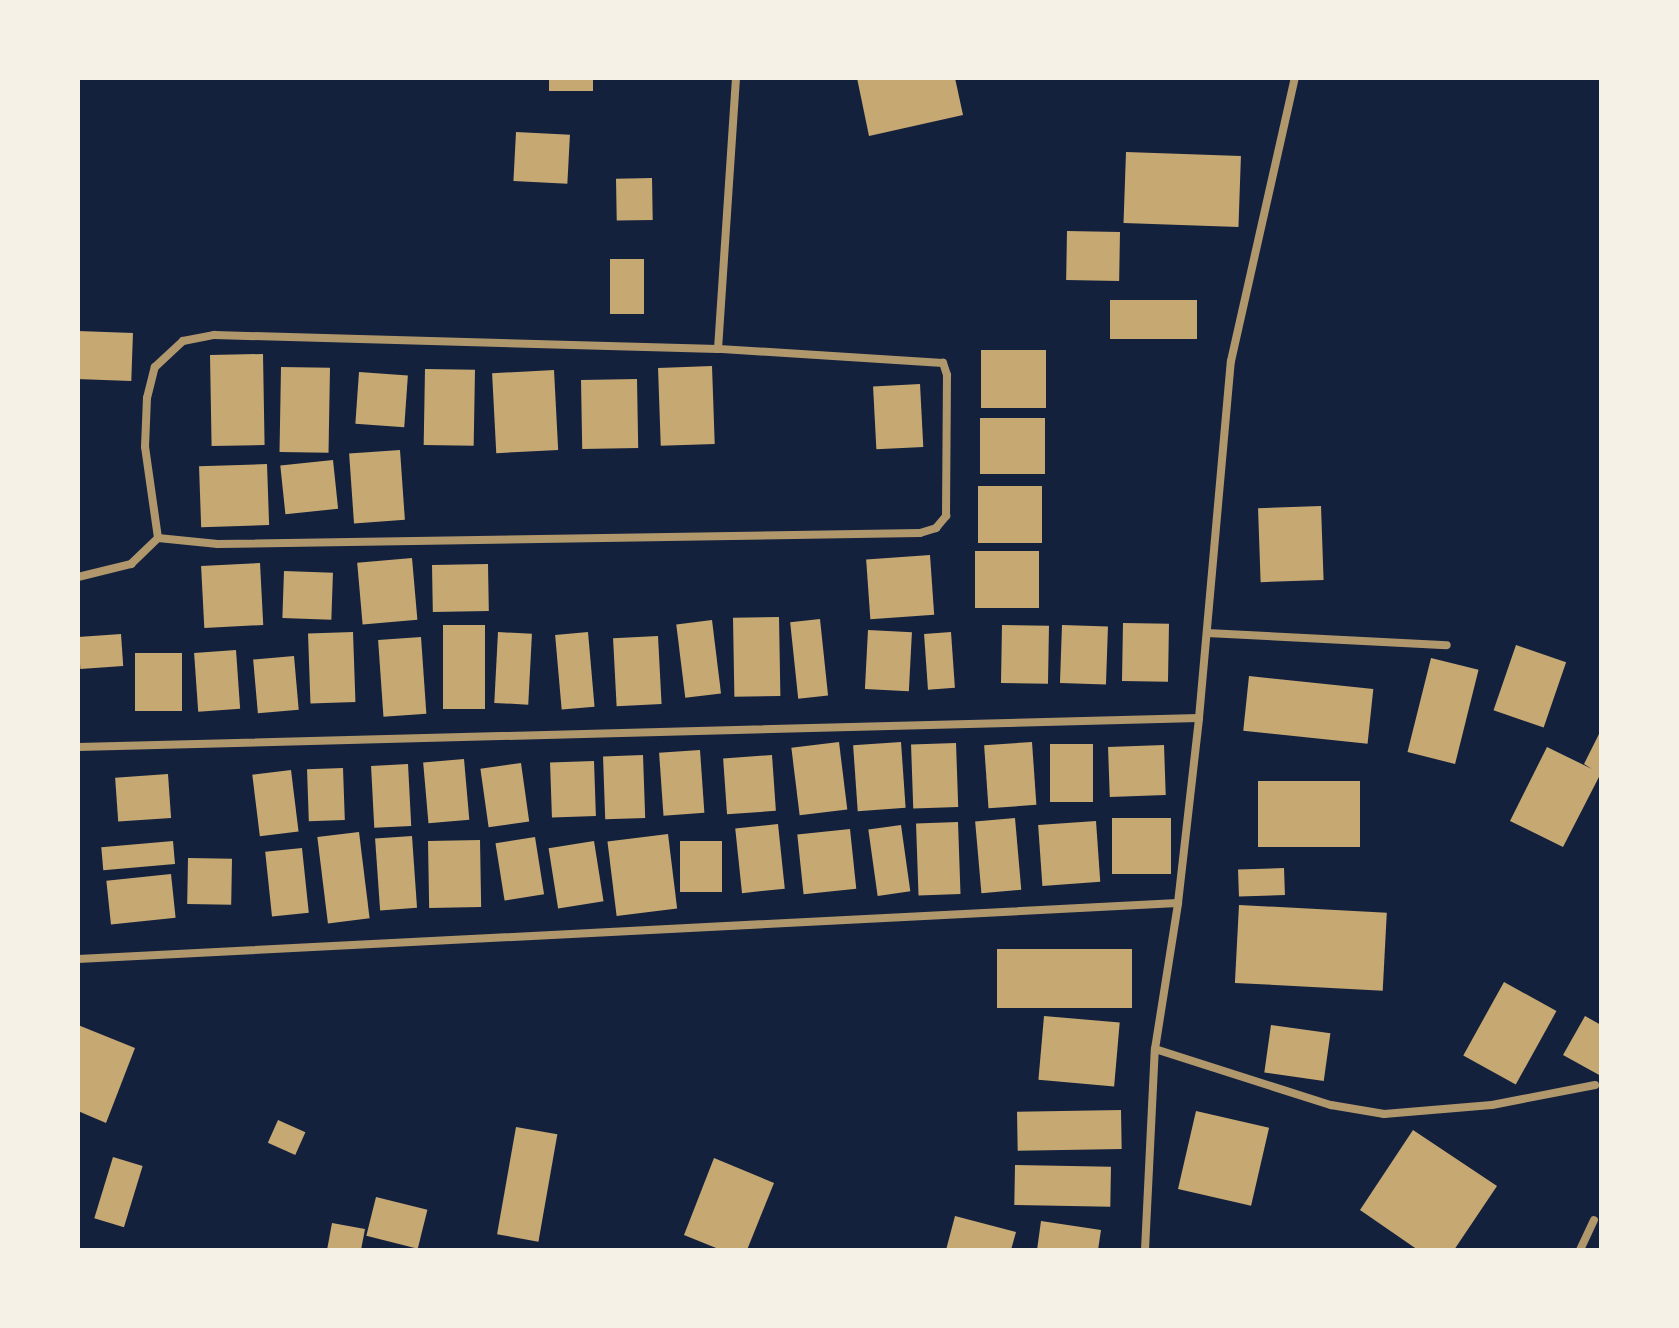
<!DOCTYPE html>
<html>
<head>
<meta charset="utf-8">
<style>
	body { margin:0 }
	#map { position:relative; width:1679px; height:1328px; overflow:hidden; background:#14213d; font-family:"Zilla Slab",serif }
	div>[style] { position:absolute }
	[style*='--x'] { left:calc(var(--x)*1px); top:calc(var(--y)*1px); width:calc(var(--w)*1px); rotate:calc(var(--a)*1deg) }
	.building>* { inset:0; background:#c6a872; transform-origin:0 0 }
	.minor>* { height:8px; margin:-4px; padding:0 4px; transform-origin:4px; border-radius:4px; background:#b1986c }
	span { translate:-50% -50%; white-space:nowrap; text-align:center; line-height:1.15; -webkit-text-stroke:6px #f6f1e7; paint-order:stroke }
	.frame { position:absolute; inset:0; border:80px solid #f6f1e7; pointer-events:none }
</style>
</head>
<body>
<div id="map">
	<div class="building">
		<div style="left:549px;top:78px;width:44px;height:13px"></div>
		<div style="clip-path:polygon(857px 78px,955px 78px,963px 115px,869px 136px)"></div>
		<div style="left:516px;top:132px;width:54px;height:49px;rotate:3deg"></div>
		<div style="left:1126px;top:152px;width:115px;height:71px;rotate:2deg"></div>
		<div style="left:652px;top:178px;width:42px;height:36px;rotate:89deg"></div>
		<div style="left:1067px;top:231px;width:53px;height:49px;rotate:1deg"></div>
		<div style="left:610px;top:259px;width:34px;height:55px"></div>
		<div style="left:1197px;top:300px;width:39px;height:87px;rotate:90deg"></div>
		<div style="left:78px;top:331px;width:55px;height:48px;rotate:2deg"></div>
		<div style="left:1046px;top:350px;width:58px;height:65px;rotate:90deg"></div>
		<div style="left:263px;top:354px;width:91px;height:53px;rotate:89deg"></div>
		<div style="left:712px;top:366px;width:78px;height:54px;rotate:88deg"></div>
		<div style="left:281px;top:367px;width:49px;height:85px;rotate:1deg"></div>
		<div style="left:425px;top:369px;width:50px;height:76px;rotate:1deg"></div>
		<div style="left:554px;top:370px;width:80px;height:62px;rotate:87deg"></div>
		<div style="left:359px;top:372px;width:49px;height:52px;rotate:4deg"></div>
		<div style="left:637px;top:379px;width:69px;height:56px;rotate:89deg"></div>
		<div style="left:920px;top:384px;width:63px;height:47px;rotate:87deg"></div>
		<div style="left:980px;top:418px;width:65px;height:56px"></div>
		<div style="left:400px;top:450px;width:70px;height:51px;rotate:86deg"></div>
		<div style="left:333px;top:460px;width:49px;height:53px;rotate:84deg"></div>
		<div style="left:267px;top:464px;width:61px;height:68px;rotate:88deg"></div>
		<div style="left:978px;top:486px;width:64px;height:57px"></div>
		<div style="left:1321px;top:506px;width:74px;height:63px;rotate:88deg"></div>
		<div style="left:1039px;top:551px;width:57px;height:64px;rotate:90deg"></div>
		<div style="left:930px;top:555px;width:60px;height:64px;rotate:86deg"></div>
		<div style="left:412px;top:558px;width:62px;height:55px;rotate:85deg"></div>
		<div style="left:260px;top:563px;width:62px;height:59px;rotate:87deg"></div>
		<div style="left:488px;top:564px;width:47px;height:56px;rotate:89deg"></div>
		<div style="left:284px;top:571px;width:49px;height:47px;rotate:2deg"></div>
		<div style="left:779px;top:617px;width:79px;height:46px;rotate:89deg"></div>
		<div style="left:820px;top:619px;width:77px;height:30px;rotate:84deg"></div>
		<div style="left:712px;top:620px;width:74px;height:36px;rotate:83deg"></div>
		<div style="left:1123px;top:623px;width:46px;height:58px;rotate:1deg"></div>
		<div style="left:443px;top:625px;width:42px;height:84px"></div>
		<div style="left:1002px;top:625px;width:47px;height:58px;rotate:1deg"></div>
		<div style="left:1062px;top:625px;width:46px;height:58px;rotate:2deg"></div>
		<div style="left:868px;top:630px;width:44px;height:59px;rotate:3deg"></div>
		<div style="left:353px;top:632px;width:70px;height:45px;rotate:88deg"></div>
		<div style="left:498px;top:632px;width:34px;height:71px;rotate:3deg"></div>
		<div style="left:588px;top:632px;width:75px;height:33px;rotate:85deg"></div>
		<div style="left:951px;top:632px;width:56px;height:27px;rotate:86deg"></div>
		<div style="left:121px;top:634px;width:32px;height:43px;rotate:86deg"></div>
		<div style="left:658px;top:636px;width:68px;height:45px;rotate:87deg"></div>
		<div style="left:421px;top:637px;width:77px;height:43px;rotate:86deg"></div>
		<div style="left:1516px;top:645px;width:53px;height:69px;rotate:19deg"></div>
		<div style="left:236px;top:650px;width:59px;height:42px;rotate:86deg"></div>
		<div style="left:182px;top:653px;width:58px;height:47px;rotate:90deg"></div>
		<div style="left:294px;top:656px;width:54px;height:41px;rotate:85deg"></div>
		<div style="left:1431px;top:658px;width:49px;height:97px;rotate:14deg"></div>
		<div style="left:1249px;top:676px;width:125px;height:55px;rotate:6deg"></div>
		<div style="clip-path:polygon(1601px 730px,1601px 773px,1563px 847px,1510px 821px,1547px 747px,1592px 769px,1584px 764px)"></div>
		<div style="left:839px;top:742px;width:68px;height:48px;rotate:83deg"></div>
		<div style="left:901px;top:742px;width:66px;height:48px;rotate:86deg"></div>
		<div style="left:1032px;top:742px;width:63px;height:48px;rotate:86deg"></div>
		<div style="left:956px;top:743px;width:64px;height:45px;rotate:88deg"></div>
		<div style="left:1093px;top:744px;width:58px;height:43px;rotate:90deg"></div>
		<div style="left:1164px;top:745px;width:50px;height:56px;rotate:88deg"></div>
		<div style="left:700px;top:750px;width:63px;height:41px;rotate:86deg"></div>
		<div style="left:643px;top:755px;width:63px;height:40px;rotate:88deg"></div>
		<div style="left:772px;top:755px;width:56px;height:49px;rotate:86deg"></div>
		<div style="left:464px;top:759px;width:61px;height:41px;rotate:85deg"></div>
		<div style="left:594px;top:761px;width:55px;height:44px;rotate:88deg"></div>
		<div style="left:521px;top:763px;width:59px;height:41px;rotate:82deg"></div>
		<div style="left:408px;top:764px;width:62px;height:37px;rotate:87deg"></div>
		<div style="left:343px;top:768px;width:52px;height:36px;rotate:88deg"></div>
		<div style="left:291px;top:770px;width:62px;height:39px;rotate:83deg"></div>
		<div style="left:168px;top:774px;width:44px;height:53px;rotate:86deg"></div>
		<div style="left:1258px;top:781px;width:102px;height:66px"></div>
		<div style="left:1015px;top:818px;width:72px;height:40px;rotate:85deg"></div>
		<div style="left:1112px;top:818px;width:59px;height:56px"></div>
		<div style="left:1096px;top:821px;width:61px;height:58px;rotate:86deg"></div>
		<div style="left:958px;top:822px;width:72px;height:42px;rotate:88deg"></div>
		<div style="left:778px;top:824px;width:65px;height:43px;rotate:84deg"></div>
		<div style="left:901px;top:825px;width:67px;height:33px;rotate:82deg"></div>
		<div style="left:850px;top:829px;width:60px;height:53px;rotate:84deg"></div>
		<div style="left:359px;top:832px;width:87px;height:42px;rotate:83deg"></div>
		<div style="left:668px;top:834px;width:75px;height:61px;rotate:83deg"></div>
		<div style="left:412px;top:836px;width:72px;height:37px;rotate:86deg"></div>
		<div style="left:535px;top:837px;width:58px;height:40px;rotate:81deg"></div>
		<div style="left:480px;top:840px;width:67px;height:52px;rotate:89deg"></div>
		<div style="left:173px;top:841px;width:23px;height:72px;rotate:85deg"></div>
		<div style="left:594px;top:841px;width:61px;height:46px;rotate:81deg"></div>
		<div style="left:680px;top:841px;width:42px;height:51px"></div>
		<div style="left:302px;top:848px;width:65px;height:37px;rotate:84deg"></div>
		<div style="left:188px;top:858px;width:44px;height:46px;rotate:1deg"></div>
		<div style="left:1284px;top:868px;width:27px;height:46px;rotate:88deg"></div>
		<div style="left:171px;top:874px;width:44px;height:65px;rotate:84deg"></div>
		<div style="left:1239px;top:905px;width:148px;height:78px;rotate:3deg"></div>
		<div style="left:997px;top:949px;width:135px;height:59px"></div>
		<div style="left:1504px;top:982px;width:60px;height:84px;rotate:29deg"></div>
		<div style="left:1044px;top:1016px;width:76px;height:64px;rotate:5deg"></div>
		<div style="clip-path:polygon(1585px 1016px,1601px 1025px,1601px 1076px,1563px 1055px)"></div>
		<div style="clip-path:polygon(78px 1025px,135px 1048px,106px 1123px,78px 1111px)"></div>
		<div style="left:1271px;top:1025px;width:60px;height:48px;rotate:8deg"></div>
		<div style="left:1121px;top:1110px;width:39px;height:104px;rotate:89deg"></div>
		<div style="left:1196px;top:1111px;width:75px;height:80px;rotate:13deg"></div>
		<div style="left:278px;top:1120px;width:30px;height:25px;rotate:24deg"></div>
		<div style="left:516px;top:1127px;width:42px;height:109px;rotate:10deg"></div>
		<div style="clip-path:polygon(1413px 1130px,1497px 1186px,1454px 1250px,1418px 1250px,1360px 1210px)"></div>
		<div style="left:113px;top:1157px;width:31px;height:64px;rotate:17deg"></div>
		<div style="clip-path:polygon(714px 1158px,774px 1183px,747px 1250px,721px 1250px,684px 1235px)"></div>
		<div style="left:1015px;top:1165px;width:96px;height:40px;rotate:1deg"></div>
		<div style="left:376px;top:1197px;width:53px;height:40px;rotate:14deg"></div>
		<div style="clip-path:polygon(955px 1216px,1016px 1232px,1011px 1250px,946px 1250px)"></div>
		<div style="clip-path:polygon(1041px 1221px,1101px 1230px,1098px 1250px,1037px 1250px)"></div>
		<div style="clip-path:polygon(332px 1223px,365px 1229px,361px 1250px,327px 1250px)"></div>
	</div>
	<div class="minor">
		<div style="--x:158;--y:538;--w:60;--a:5.7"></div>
		<div style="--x:218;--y:544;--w:702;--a:-0.9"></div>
		<div style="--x:920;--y:533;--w:17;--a:-17"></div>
		<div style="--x:936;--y:528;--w:16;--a:-50"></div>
		<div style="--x:946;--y:516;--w:141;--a:-89.6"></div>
		<div style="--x:947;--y:375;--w:13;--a:-108"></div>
		<div style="--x:943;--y:363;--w:225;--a:-176.4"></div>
		<div style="--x:78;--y:577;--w:55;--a:-13.8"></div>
		<div style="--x:131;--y:564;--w:37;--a:-44"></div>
		<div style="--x:158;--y:538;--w:92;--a:-98.1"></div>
		<div style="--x:145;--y:447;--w:49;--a:-87.7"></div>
		<div style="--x:147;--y:398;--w:32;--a:-76"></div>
		<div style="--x:155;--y:367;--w:38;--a:-43"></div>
		<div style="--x:183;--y:341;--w:32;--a:-11"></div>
		<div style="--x:214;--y:335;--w:504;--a:1.59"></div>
		<div style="--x:718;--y:349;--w:272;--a:-86.2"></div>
		<div style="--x:1207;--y:633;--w:240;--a:2.9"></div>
		<div style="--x:78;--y:747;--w:1121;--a:-1.48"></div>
		<div style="--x:78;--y:959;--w:1101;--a:-2.91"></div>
		<div style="--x:1155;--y:1049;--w:185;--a:17.7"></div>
		<div style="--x:1331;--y:1105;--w:54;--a:9.6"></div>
		<div style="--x:1384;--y:1114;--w:108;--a:-4.8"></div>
		<div style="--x:1492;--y:1105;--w:105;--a:-11"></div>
		<div style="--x:1145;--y:1250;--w:201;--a:-87.2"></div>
		<div style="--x:1155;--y:1049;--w:148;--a:-81"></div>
		<div style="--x:1178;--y:903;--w:186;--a:-83.5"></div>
		<div style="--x:1199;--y:718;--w:358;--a:-84.9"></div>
		<div style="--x:1231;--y:361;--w:290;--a:-77.3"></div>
		<div style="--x:1580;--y:1250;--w:33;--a:-65"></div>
	</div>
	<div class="frame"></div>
</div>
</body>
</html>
